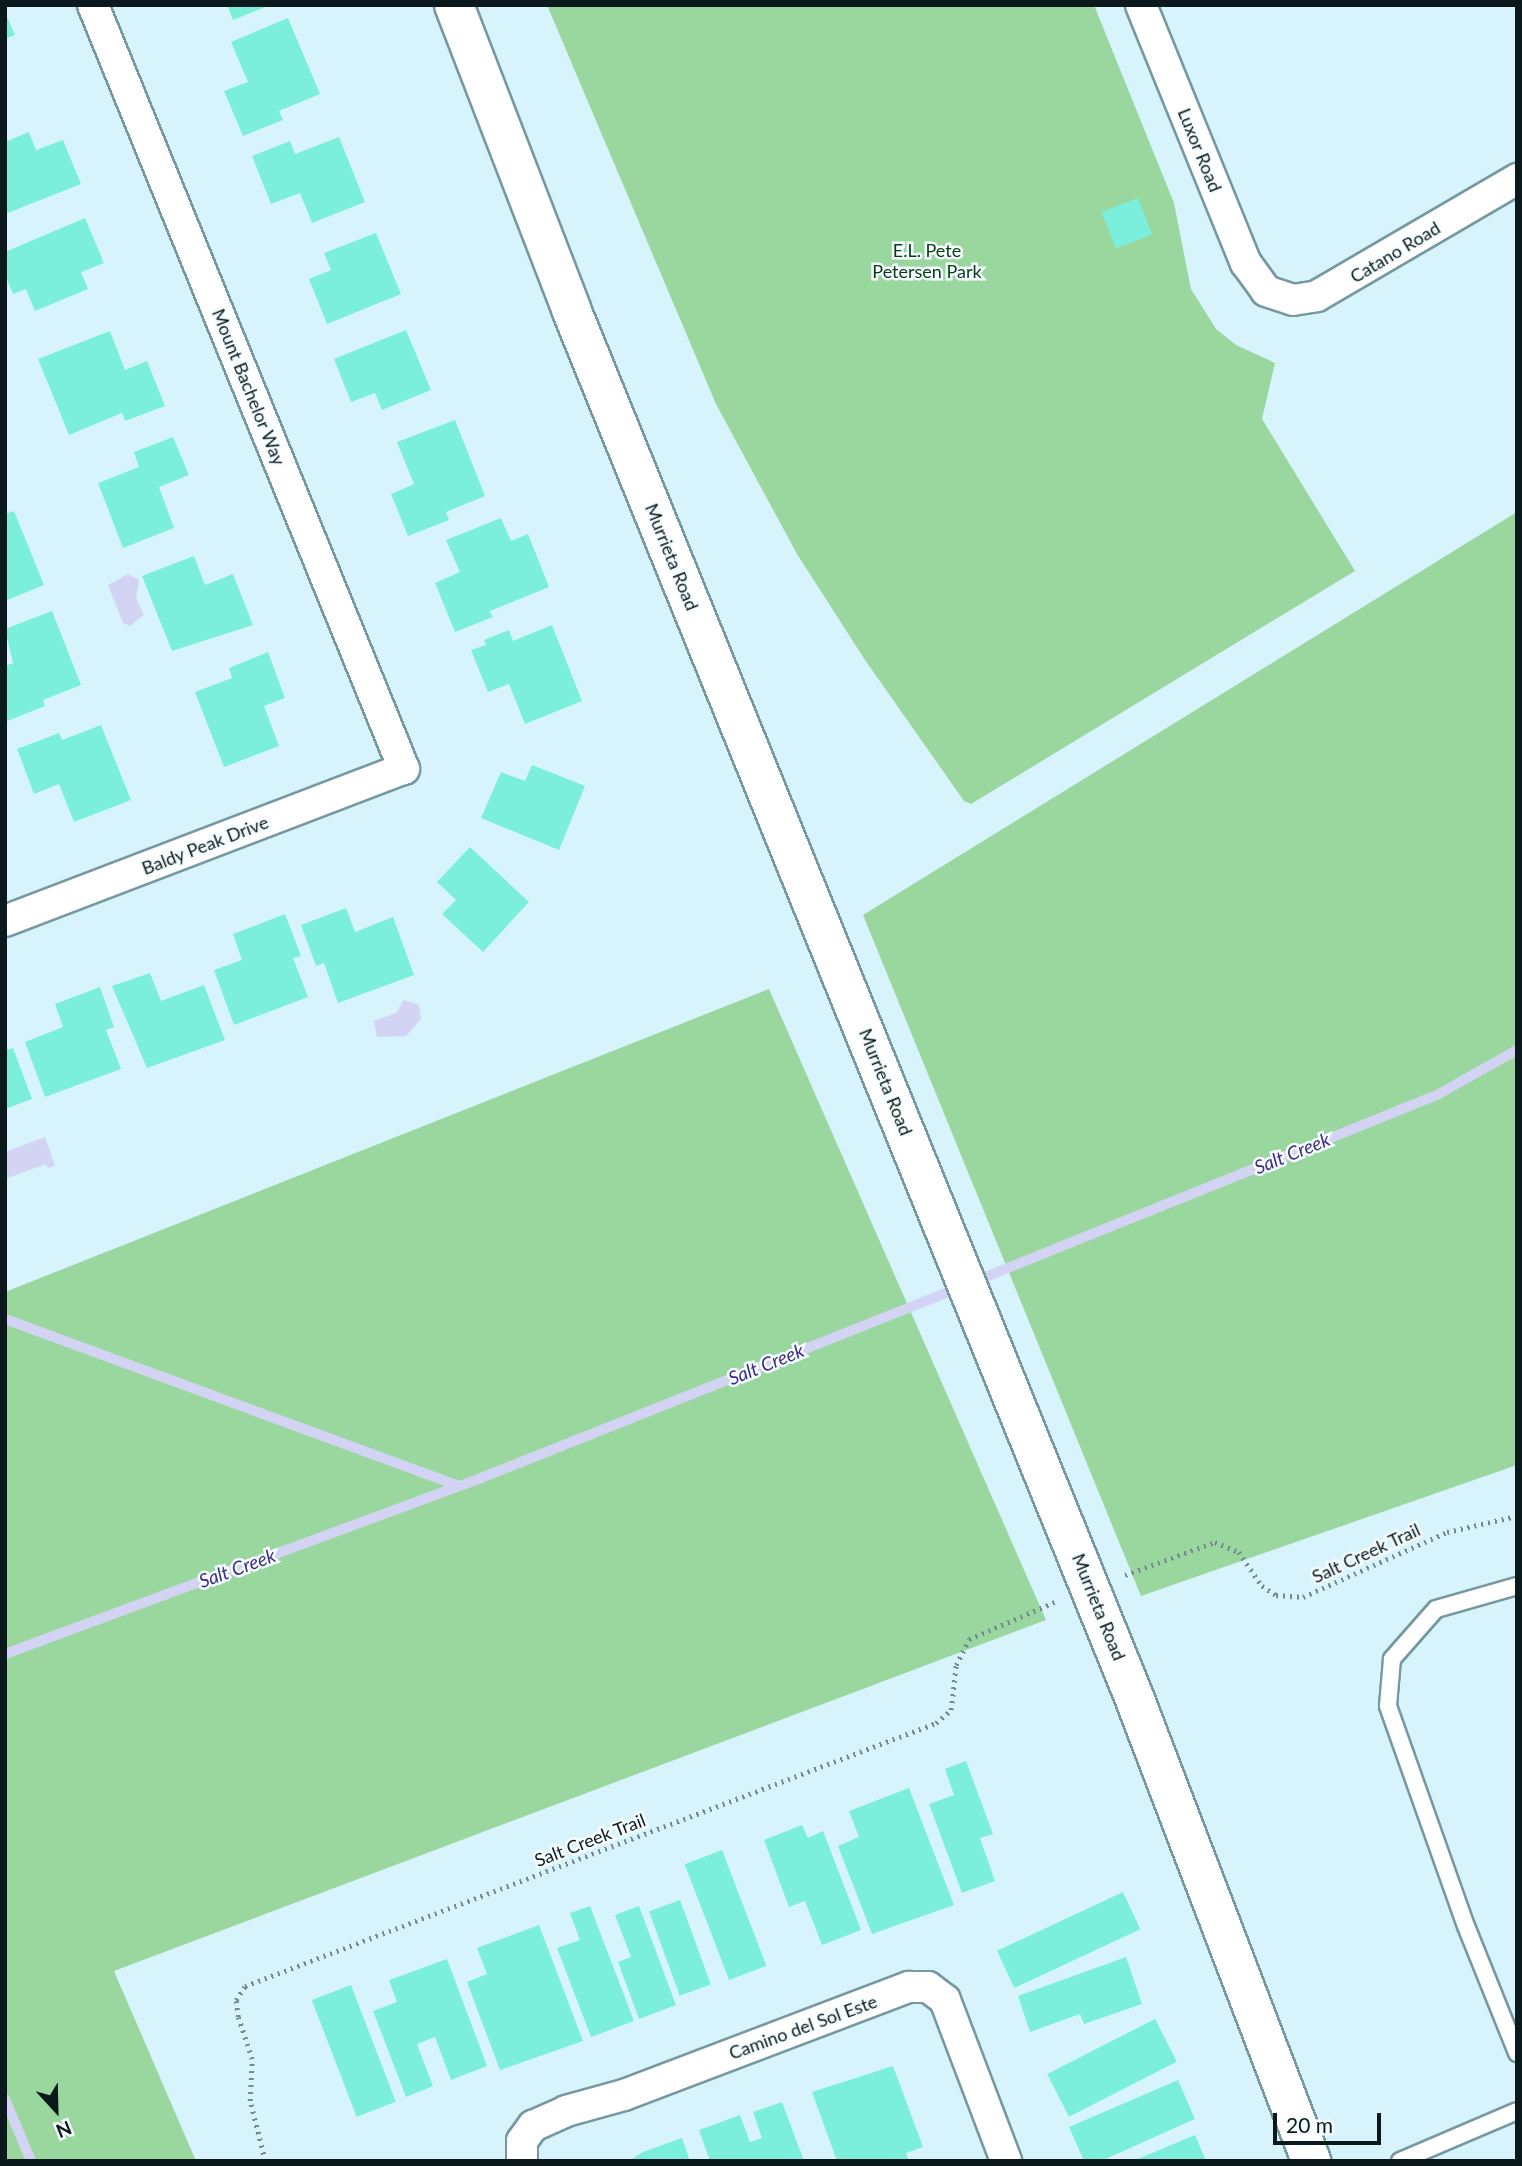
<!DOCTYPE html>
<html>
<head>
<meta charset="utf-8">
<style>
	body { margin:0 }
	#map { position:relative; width:1522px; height:2166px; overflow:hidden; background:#d7f4fc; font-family:Lato,sans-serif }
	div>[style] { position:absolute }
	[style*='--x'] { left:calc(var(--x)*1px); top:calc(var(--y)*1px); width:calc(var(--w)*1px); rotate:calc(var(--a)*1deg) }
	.green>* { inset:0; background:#9ad79f }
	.water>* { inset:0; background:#d3d3f3 }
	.stream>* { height:10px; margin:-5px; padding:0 5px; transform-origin:5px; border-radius:5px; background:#d3d3f3 }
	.building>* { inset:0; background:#7cefdc; transform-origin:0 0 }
	.path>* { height:4.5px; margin-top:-2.25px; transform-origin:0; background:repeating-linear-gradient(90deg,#758a90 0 2px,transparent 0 7px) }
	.roads { filter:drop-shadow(2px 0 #7698a1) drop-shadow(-2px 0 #7698a1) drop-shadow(0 2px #7698a1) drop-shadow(0 -2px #7698a1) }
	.lane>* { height:16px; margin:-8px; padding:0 8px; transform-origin:8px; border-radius:8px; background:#fff }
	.street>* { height:30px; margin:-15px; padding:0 15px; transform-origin:15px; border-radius:15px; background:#fff }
	.secondary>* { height:38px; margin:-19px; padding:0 19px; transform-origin:19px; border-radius:19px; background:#fff }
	span { translate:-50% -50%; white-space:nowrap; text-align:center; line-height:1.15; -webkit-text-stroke:5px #f6fdff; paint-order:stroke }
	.street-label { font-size:18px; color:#0b191c }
	.park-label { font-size:18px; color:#083a14 }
	.water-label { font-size:19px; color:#3c2c83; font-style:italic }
	.frame { position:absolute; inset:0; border:7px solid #0b191c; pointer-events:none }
	.north { position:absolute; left:21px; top:2075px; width:70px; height:70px; -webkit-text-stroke:5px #f6fdff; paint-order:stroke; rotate:158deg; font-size:19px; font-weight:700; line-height:28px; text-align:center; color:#0b191c }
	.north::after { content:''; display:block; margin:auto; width:24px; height:32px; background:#0b191c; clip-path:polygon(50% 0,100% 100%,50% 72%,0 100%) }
	.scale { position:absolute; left:1273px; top:2113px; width:108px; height:32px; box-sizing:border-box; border:4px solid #0b191c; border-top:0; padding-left:9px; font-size:21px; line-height:24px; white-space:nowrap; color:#0b191c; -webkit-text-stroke:5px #f6fdff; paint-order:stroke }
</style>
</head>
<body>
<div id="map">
	<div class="green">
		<div style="clip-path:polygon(547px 5px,1094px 5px,1174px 203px,1191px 289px,1216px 329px,1236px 345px,1275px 363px,1262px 419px,1355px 571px,971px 804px,964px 801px,865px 660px,797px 554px,716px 404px)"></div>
		<div style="clip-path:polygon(1517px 512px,1517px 1465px,1141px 1596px,863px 915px)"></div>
		<div style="clip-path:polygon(769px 989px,1046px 1620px,114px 1971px,196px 2161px,5px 2161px,5px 1292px)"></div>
	</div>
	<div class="water">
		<div style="clip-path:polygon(128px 574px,139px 580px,136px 598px,144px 615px,130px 626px,123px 623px,108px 585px)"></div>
		<div style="clip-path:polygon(404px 1000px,419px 1005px,421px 1019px,406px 1036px,377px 1037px,374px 1021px,396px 1013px)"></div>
		<div style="clip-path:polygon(45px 1137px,55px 1166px,48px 1168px,46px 1164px,5px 1179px,5px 1152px)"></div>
	</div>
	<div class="stream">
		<div style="--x:5;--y:1319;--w:483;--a:20.2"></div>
		<div style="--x:5;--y:1654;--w:507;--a:-20.29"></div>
		<div style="--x:481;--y:1478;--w:479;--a:-21.7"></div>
		<div style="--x:926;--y:1301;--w:551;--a:-21.96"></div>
		<div style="--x:1437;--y:1095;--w:92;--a:-29.4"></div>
		<div style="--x:5;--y:2099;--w:67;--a:67.2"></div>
	</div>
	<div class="building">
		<div style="clip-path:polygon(227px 5px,270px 5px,233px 20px)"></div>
		<div style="clip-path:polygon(5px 12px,15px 35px,5px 39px)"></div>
		<div style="clip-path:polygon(288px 18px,320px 94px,279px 111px,283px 120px,243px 136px,224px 91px,248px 82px,231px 42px)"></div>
		<div style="clip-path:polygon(29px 132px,36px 150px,63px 140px,81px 184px,5px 214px,5px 142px)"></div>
		<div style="clip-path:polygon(339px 137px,365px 202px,312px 223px,300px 193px,271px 204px,252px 156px,290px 141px,295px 154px)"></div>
		<div style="left:1138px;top:198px;width:39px;height:39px;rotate:69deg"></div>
		<div style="clip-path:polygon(85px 218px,104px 263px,81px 272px,88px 289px,35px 311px,26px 289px,13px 294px,5px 275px,5px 252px)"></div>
		<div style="clip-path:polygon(376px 233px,401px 294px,327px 324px,309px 279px,331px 270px,324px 253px)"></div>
		<div style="clip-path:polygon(406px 330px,431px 390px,382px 410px,375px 393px,351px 402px,334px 359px)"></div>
		<div style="clip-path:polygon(110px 331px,125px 370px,147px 361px,165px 406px,125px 421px,122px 413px,69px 435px,38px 359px)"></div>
		<div style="clip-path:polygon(455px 420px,485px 496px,446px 512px,449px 520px,408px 536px,391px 494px,414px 484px,397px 442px)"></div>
		<div style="clip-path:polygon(173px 437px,189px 475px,159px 487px,174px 528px,123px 548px,98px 483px,139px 467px,134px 452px)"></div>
		<div style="clip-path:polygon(14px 511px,44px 585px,5px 601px,5px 514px)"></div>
		<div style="clip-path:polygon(501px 518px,511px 541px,528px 534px,549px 587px,490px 611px,493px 617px,455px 632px,435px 583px,460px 572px,446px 540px)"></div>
		<div style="clip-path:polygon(194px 556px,205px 585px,233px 574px,253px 625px,172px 651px,142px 576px)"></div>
		<div style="clip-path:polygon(52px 611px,81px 685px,43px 700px,45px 706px,5px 722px,5px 666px,13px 663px,5px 629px)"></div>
		<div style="clip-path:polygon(552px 625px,582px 701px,525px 724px,509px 684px,488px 692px,471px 650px,486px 645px,484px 640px,509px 630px,513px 641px)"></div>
		<div style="clip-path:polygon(268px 652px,285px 698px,264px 706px,279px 746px,224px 767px,195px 692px,232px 678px,229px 668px)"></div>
		<div style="clip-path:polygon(101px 725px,131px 800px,74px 822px,59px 784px,34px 794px,17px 749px,59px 733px,62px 740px)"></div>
		<div style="clip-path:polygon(532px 765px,585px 786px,559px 850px,481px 818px,501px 772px,525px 781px)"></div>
		<div style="clip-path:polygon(470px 847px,529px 902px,483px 952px,442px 914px,456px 900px,437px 882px)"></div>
		<div style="clip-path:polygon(346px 908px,355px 932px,393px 917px,414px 975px,338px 1003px,324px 963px,316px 966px,301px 925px)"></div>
		<div style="clip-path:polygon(285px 914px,301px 956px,293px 958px,308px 997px,234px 1025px,214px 970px,242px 960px,233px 934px)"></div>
		<div style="clip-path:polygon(150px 973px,161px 1001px,204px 985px,225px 1040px,147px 1068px,112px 986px)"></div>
		<div style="clip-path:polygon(100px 987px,114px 1027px,106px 1030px,121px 1069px,45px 1097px,25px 1042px,63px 1027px,55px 1004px)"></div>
		<div style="clip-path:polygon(13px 1048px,32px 1099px,5px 1109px,5px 1050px)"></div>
		<div style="clip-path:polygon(966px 1761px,993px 1834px,980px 1838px,995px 1881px,962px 1893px,929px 1804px,954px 1795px,945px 1769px)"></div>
		<div style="clip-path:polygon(909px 1788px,954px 1905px,872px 1934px,838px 1846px,859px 1837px,849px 1811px)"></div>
		<div style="clip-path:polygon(802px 1825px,808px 1838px,823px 1831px,861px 1930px,822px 1945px,805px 1901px,789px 1907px,764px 1840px)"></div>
		<div style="left:722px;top:1850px;width:124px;height:40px;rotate:69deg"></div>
		<div style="left:1123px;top:1892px;width:41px;height:139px;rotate:65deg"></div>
		<div style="left:680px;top:1900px;width:90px;height:33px;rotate:70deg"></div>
		<div style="clip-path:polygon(590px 1906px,634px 2021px,591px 2037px,557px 1948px,580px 1940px,570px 1913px)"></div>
		<div style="clip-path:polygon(639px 1906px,676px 2005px,639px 2019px,618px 1962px,631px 1957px,615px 1915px)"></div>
		<div style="clip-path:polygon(539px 1925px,583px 2041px,500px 2070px,467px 1982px,487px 1974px,477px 1948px)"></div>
		<div style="clip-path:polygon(1126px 1957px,1142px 2004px,1084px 2024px,1080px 2014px,1030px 2032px,1018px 1996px)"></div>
		<div style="clip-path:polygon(447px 1959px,487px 2066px,451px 2080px,435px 2037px,417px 2044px,433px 2086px,406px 2097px,373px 2011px,397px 2002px,389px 1980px)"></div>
		<div style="left:351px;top:1985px;width:125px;height:42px;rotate:69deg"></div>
		<div style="left:1155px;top:2019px;width:48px;height:121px;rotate:63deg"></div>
		<div style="clip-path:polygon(893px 2066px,923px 2147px,906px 2153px,909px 2161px,837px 2161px,812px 2092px)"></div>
		<div style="clip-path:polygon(1178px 2080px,1195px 2119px,1101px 2161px,1084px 2161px,1069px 2127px)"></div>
		<div style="clip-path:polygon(782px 2102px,804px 2161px,710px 2161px,699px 2130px,740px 2115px,750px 2142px,762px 2138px,753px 2112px)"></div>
		<div style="clip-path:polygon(1195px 2135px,1206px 2161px,1133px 2161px)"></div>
		<div style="clip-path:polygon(682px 2138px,690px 2161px,629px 2161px,643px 2152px)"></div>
	</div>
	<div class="path">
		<div style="--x:1125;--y:1575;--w:96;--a:-20.1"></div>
		<div style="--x:1215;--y:1542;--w:26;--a:23"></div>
		<div style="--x:1239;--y:1552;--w:41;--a:55.9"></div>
		<div style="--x:1262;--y:1586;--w:17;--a:33"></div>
		<div style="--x:1276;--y:1595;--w:27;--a:4"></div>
		<div style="--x:1303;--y:1597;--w:158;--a:-24.3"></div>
		<div style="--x:1447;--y:1532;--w:72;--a:-12.9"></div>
		<div style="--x:265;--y:2161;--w:62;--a:-104"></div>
		<div style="--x:250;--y:2101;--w:42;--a:-87.3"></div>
		<div style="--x:252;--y:2059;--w:44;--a:-108.4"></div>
		<div style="--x:238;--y:2017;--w:17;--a:-97"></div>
		<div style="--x:236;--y:2000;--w:17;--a:-57"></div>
		<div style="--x:245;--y:1986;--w:739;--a:-20.84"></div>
		<div style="--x:936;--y:1723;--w:20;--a:-41"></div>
		<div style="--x:951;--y:1710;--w:45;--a:-83.7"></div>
		<div style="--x:956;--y:1665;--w:29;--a:-63"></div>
		<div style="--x:969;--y:1639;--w:94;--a:-23.3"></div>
	</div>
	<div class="roads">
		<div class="lane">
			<div style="--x:1517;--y:1586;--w:84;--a:164.1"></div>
			<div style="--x:1436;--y:1609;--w:67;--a:131.3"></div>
			<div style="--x:1392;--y:1659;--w:47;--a:94.9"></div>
			<div style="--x:1388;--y:1706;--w:233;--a:70.5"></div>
			<div style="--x:1466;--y:1926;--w:137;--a:68.1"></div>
			<div style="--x:1400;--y:2161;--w:127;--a:-23.1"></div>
		</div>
		<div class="street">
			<div style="--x:1141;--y:5;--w:279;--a:67.9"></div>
			<div style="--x:1246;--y:263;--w:34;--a:54"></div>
			<div style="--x:1266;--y:291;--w:28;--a:18"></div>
			<div style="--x:1293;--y:300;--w:24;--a:-9"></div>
			<div style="--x:1317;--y:296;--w:232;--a:-30.3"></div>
			<div style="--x:5;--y:921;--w:427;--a:-20.9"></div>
			<div style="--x:404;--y:769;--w:825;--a:-112.15"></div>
			<div style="--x:522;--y:2161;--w:20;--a:-90"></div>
			<div style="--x:522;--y:2141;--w:19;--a:-54"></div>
			<div style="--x:533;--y:2126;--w:36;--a:-24"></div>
			<div style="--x:566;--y:2111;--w:60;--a:-15.4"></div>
			<div style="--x:624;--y:2095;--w:305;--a:-20.8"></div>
			<div style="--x:909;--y:1987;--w:19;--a:0"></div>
			<div style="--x:928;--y:1987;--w:21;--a:37"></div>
			<div style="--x:945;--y:2000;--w:172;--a:69.2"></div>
		</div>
		<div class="secondary">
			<div style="--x:454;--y:5;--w:326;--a:68.9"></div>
			<div style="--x:571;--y:309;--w:1498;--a:67.92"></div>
			<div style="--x:1134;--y:1697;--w:497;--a:69.1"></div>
		</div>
	</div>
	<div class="street-label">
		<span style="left:1200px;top:150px;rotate:68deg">Luxor Road</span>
		<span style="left:1395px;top:252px;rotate:-31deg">Catano Road</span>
		<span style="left:249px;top:387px;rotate:68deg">Mount Bachelor Way</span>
		<span style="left:672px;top:557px;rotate:68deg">Murrieta Road</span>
		<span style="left:205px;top:845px;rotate:-21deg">Baldy Peak Drive</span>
		<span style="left:886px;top:1082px;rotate:68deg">Murrieta Road</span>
		<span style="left:1366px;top:1553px;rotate:-25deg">Salt Creek Trail</span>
		<span style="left:1099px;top:1607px;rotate:68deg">Murrieta Road</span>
		<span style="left:590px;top:1840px;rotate:-21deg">Salt Creek Trail</span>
		<span style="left:803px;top:2027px;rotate:-20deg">Camino del Sol Este</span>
	</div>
	<div class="park-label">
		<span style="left:927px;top:261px">E.L. Pete<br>Petersen Park</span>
	</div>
	<div class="water-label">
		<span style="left:1292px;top:1153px;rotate:-22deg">Salt Creek</span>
		<span style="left:766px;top:1364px;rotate:-22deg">Salt Creek</span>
		<span style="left:237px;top:1568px;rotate:-20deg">Salt Creek</span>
	</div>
	<div class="frame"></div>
	<div class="north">N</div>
	<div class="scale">20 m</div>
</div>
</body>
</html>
